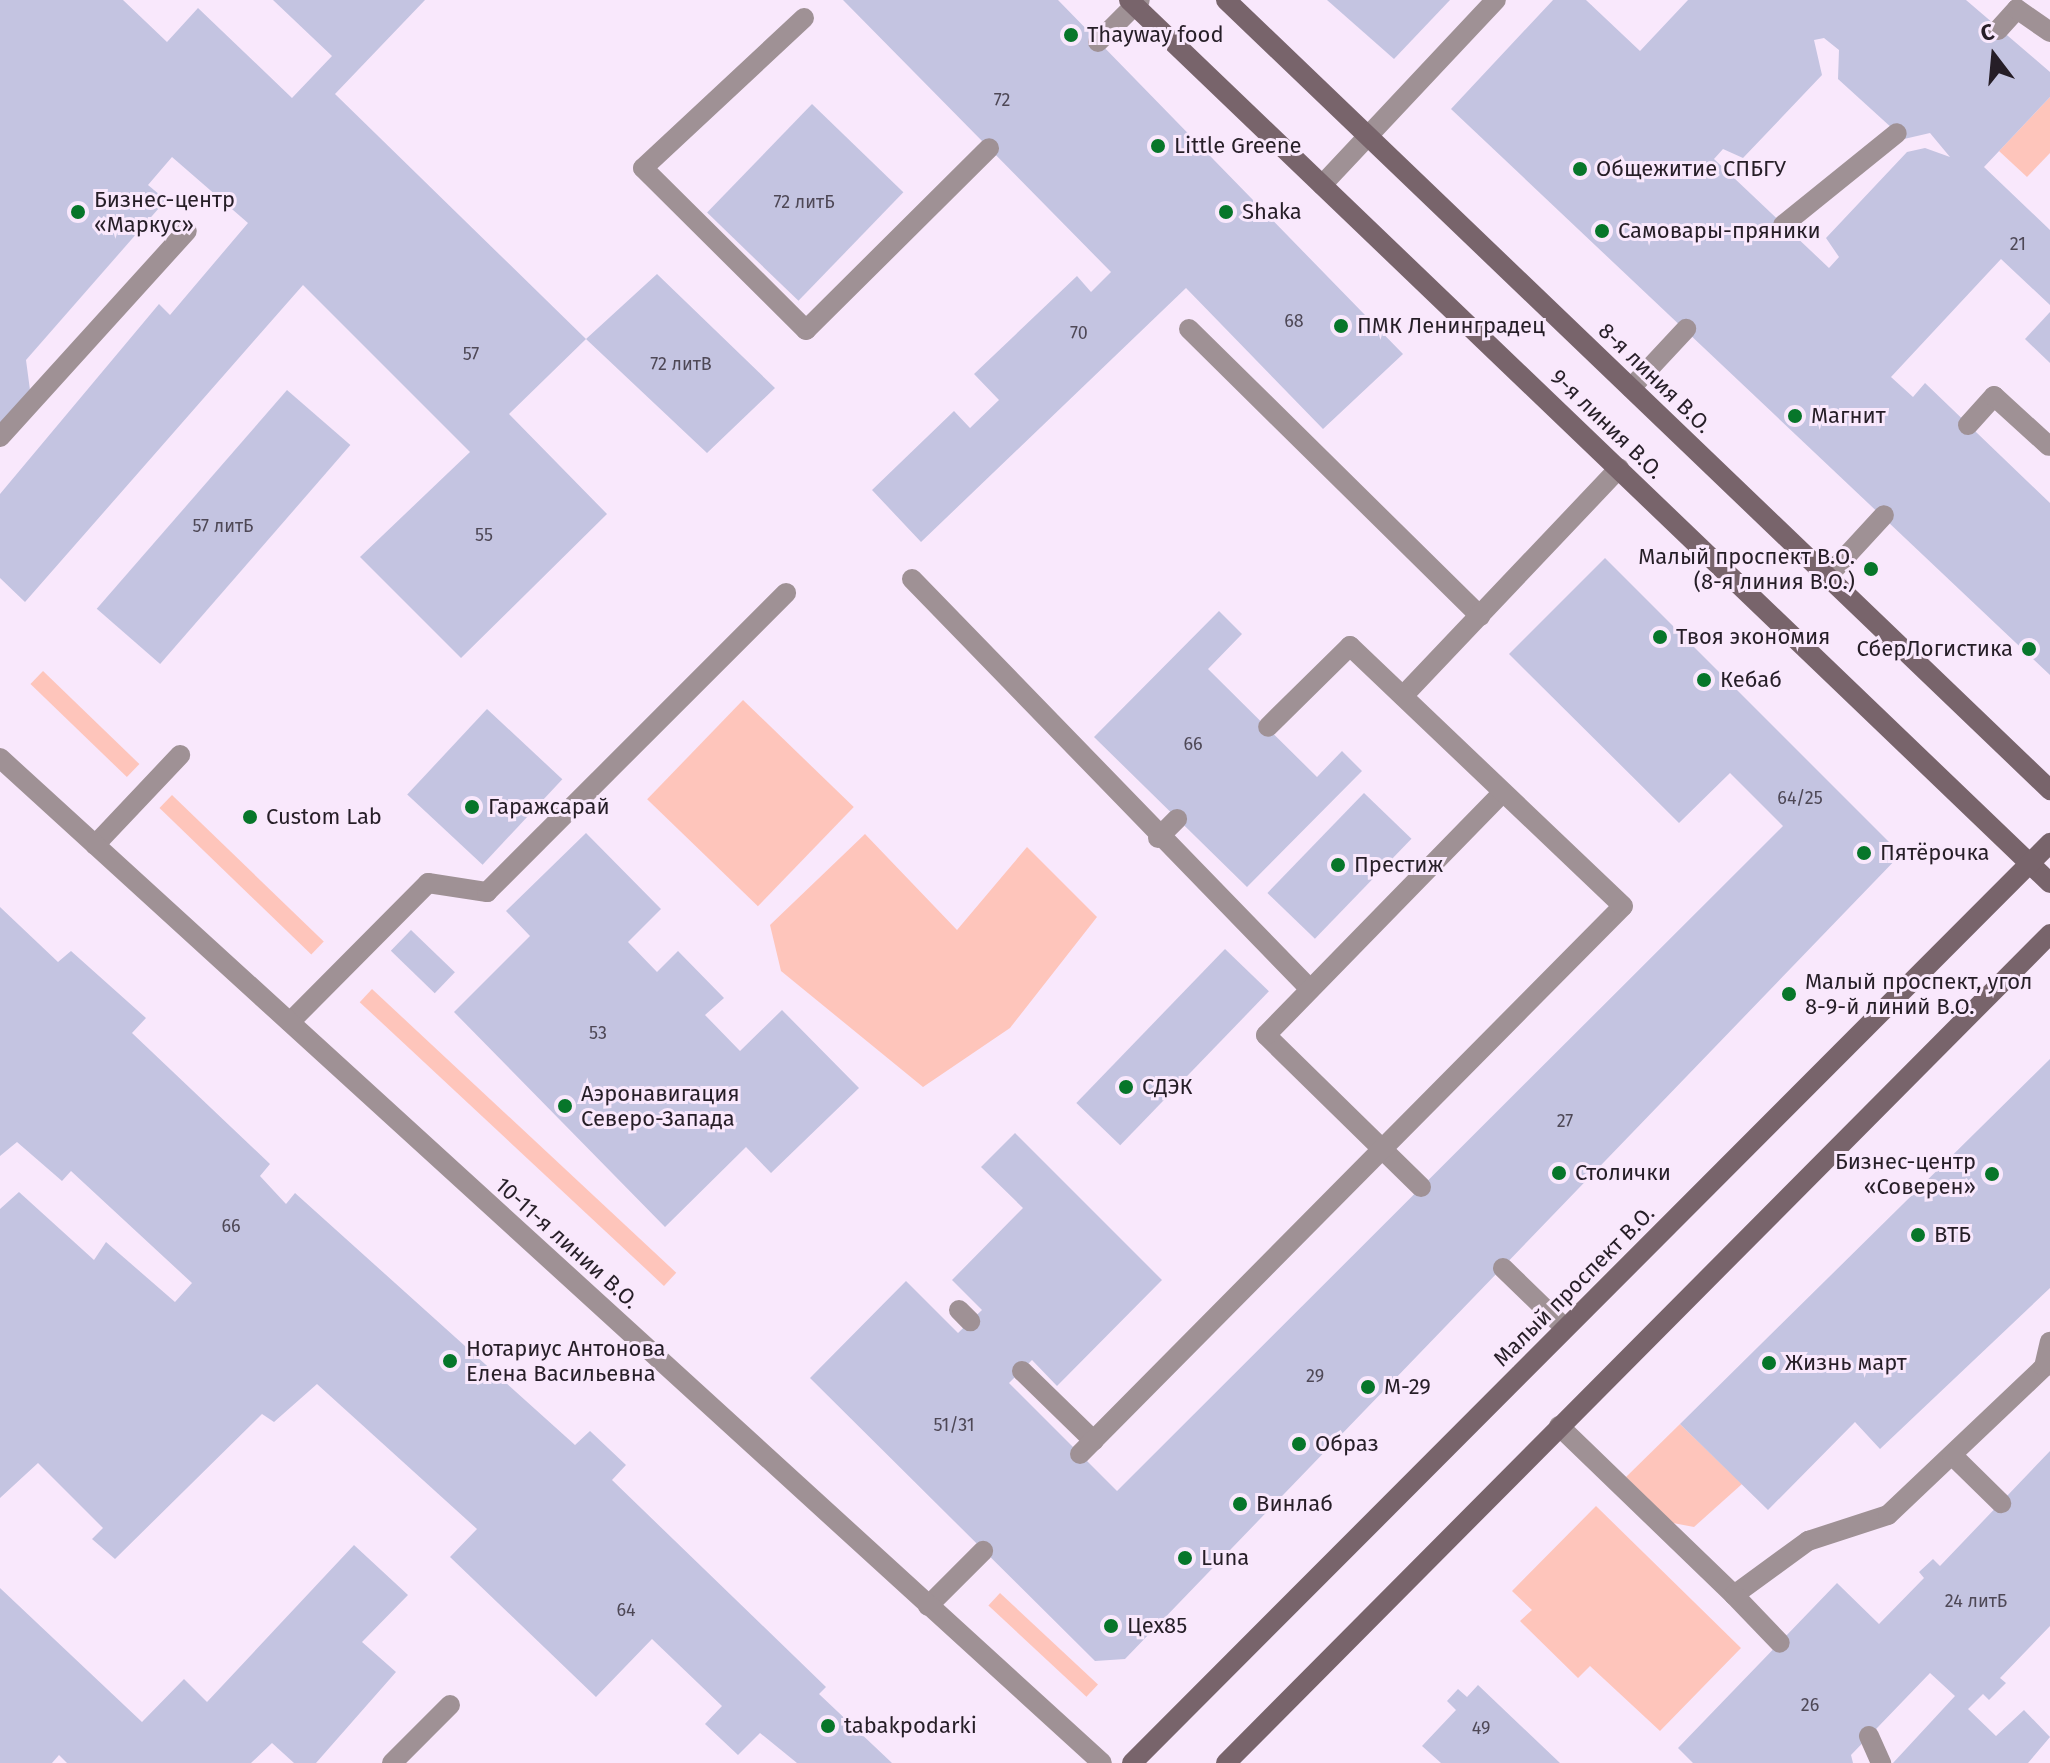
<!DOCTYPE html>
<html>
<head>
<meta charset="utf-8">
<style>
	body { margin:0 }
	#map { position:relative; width:2050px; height:1763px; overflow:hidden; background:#f9e8fc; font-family:"Fira Sans",sans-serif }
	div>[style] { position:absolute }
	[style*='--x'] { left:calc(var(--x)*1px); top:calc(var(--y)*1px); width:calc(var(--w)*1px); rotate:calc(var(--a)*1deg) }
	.green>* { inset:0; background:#fec5bb; transform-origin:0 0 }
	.building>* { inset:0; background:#c4c4e1; transform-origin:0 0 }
	.service>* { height:20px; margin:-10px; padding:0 10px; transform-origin:10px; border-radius:10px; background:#9f9195 }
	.minor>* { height:20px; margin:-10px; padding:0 10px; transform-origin:10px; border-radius:10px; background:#9f9195 }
	.secondary>* { height:20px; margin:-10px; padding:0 10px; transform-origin:10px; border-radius:10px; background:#78646b }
	.dots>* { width:22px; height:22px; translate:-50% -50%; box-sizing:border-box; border:4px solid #f9e8fc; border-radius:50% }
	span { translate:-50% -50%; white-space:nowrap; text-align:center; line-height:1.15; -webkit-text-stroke:6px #f9e8fc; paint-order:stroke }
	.number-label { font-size:18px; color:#4e4856 }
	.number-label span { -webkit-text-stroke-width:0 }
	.poi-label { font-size:22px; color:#261e27 }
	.left { translate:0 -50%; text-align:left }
	.right { translate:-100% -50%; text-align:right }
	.street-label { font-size:22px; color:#261e27 }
	.north { position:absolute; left:1954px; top:16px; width:80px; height:80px; -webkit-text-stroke:6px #f9e8fc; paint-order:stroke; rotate:344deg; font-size:22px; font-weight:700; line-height:32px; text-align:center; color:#261e27 }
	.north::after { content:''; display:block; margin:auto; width:28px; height:36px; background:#261e27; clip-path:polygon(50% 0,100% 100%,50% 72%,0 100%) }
</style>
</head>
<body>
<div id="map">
	<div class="green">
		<div style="clip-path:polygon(2050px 97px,2050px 153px,2027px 177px,1999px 151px)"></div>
		<div style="left:43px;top:671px;width:134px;height:18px;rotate:44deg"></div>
		<div style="left:743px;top:700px;width:154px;height:138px;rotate:44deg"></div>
		<div style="left:172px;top:795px;width:211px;height:18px;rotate:44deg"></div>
		<div style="clip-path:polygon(865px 834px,957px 930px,1027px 847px,1097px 917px,1010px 1028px,923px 1087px,781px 971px,770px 925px)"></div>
		<div style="left:372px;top:989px;width:416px;height:18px;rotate:43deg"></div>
		<div style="clip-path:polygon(1680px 1424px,1742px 1484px,1694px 1527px,1673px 1523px,1626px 1477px)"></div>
		<div style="clip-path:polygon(1596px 1506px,1741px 1648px,1660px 1731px,1590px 1666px,1578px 1678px,1520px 1621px,1532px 1610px,1512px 1591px)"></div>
		<div style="left:1000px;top:1593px;width:134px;height:17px;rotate:43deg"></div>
	</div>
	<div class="building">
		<div style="clip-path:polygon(0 0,123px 0,167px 42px,198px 8px,292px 98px,332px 56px,273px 0,425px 0,335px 94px,586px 339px,657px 274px,775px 388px,707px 453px,586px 339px,509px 414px,607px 514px,461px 658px,360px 557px,470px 452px,303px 285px,25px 602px,0 578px,0 494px,159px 304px,170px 315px,248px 223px,172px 157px,148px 185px,166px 200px,26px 360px,30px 390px,0 423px)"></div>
		<div style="clip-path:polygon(843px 0,1058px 0,1403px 354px,1323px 429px,1186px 288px,921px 542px,872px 490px,954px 411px,970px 428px,999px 400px,974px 374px,1077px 276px,1091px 292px,1111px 272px)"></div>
		<div style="clip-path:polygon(1327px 0,1450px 0,1394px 59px)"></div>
		<div style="clip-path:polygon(evenodd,1553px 0,1586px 0,1640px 51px,1688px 0,1966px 0,2050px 72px,2050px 97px,1984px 167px,2050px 230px,2050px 305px,2001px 259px,1891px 377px,1913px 397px,1925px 383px,2050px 503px,2050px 675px,1451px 109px,1553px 0,1824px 38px,1839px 50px,1838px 79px,1904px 139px,1930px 133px,1950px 157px,1925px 148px,1907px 152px,1826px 238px,1839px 257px,1829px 268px,1714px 159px,1723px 149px,1743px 158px,1822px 75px,1814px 40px,1824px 38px)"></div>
		<div style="left:812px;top:104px;width:127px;height:151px;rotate:44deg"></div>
		<div style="clip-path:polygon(2050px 312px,2050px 363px,2025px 339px)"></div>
		<div style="left:287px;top:390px;width:84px;height:290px;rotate:41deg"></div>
		<div style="clip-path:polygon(1605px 558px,1901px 854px,1125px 1659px,1095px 1661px,810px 1378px,906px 1281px,958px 1333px,982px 1310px,952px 1280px,1023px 1208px,981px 1167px,1015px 1133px,1162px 1280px,1057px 1386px,1032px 1360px,1009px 1383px,1117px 1491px,1783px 826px,1730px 773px,1679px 823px,1509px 654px)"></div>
		<div style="clip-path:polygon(1219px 611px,1242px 634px,1208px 669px,1317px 777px,1342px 751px,1362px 771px,1247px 887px,1094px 737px)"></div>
		<div style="left:487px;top:709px;width:103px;height:117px;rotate:43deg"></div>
		<div style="left:1364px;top:793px;width:66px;height:139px;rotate:44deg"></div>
		<div style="clip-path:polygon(586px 833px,661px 909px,628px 942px,657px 972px,678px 951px,724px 998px,705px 1015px,740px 1051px,782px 1010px,859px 1088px,771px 1173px,746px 1147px,665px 1227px,454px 1012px,530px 936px,506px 911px)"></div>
		<div style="clip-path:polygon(0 907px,58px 962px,71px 951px,146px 1018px,132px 1033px,270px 1164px,260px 1176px,286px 1204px,295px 1193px,575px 1445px,590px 1431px,626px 1465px,612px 1480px,826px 1687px,819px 1694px,892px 1763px,797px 1763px,760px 1733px,738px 1755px,705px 1724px,722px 1706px,652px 1639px,596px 1697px,450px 1557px,477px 1529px,317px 1384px,274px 1422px,262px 1414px,115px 1559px,92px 1539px,103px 1528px,38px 1463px,0 1498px,0 1209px,19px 1192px,94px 1260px,106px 1242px,175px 1302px,192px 1283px,71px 1171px,62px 1181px,17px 1142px,0 1156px)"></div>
		<div style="left:411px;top:930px;width:61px;height:29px;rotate:44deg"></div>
		<div style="left:1225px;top:949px;width:61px;height:214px;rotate:44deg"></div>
		<div style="clip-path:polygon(2050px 1059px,2050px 1288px,1880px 1449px,1855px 1422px,1768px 1510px,1680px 1424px)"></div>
		<div style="clip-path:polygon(2050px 1451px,2050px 1626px,2000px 1678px,2006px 1683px,1989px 1700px,1983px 1694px,1968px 1709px,1996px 1736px,2024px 1710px,2050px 1737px,2028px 1763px,1893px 1763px,1955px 1696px,1930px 1673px,1851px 1755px,1853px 1763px,1693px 1763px,1678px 1748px,1837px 1583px,1879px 1624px,1924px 1578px,1919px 1572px,1933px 1559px,1940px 1566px)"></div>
		<div style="clip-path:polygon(354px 1545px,408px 1595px,362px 1642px,396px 1672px,316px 1763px,294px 1763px,272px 1743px,251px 1763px,67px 1763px,59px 1755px,52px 1763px,0 1763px,0 1588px,142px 1722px,184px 1679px,207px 1702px)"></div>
		<div style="clip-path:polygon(1478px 1685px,1560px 1763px,1441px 1763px,1422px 1746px,1456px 1710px,1447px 1701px,1458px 1689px,1467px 1697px)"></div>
	</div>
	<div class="service">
		<div style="--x:804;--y:18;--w:220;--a:137"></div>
		<div style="--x:643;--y:168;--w:230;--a:44.8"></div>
		<div style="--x:806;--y:330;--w:258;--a:-44.8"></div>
		<div style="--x:1998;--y:30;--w:28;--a:-48"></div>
		<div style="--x:2017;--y:9;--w:40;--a:34.9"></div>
		<div style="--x:1098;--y:42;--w:59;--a:-45"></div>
		<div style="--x:1322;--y:185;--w:254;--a:-46.8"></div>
		<div style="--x:1783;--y:225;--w:146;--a:-38.9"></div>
		<div style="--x:1189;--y:329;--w:409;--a:44.6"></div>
		<div style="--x:1631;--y:388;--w:81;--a:-47"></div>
		<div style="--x:1968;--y:425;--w:39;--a:-48"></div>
		<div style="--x:1994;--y:396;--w:74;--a:42.3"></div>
		<div style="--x:0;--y:437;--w:278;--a:-47.8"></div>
		<div style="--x:1827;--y:577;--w:84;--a:-47.4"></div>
		<div style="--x:912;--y:579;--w:571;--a:45.85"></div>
		<div style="--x:1403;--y:696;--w:314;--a:-46.5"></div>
		<div style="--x:1158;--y:838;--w:27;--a:-45"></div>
		<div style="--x:95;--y:845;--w:124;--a:-46.6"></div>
		<div style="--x:290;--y:1022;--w:196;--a:-45.2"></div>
		<div style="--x:428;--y:883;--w:60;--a:8.7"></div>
		<div style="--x:487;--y:892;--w:423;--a:-45"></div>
		<div style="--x:1421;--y:1187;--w:217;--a:-135.6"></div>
		<div style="--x:1266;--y:1035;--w:339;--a:-45.7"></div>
		<div style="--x:1503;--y:1268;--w:86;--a:44.1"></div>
		<div style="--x:959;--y:1310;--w:16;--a:45"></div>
		<div style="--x:1022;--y:1371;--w:100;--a:44.2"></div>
		<div style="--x:1559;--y:1426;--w:243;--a:44"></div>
		<div style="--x:1734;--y:1595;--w:92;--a:-36.1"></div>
		<div style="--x:1808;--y:1541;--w:84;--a:-18"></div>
		<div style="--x:1888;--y:1515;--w:215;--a:-43.5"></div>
		<div style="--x:2044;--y:1367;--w:26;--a:-77"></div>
		<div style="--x:1080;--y:1454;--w:771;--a:-45.26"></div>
		<div style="--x:1623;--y:906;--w:377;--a:-136.4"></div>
		<div style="--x:1350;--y:646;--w:115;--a:135.4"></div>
		<div style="--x:1952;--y:1455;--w:69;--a:44.4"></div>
		<div style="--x:1734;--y:1595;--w:66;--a:46.2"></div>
		<div style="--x:928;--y:1606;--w:78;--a:-45"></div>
		<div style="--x:1869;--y:1736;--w:30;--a:66"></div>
		<div style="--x:392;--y:1763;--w:82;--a:-45"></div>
	</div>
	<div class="minor">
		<div style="--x:0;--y:758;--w:1491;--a:42.36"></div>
	</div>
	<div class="secondary">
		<div style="--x:1129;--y:0;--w:1276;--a:43.79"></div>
		<div style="--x:1226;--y:0;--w:1142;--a:43.79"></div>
		<div style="--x:1132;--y:1763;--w:1300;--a:-45.06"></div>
		<div style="--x:1226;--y:1763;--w:1169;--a:-45.17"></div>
	</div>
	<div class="dots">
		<div style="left:1071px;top:35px;background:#07762a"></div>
		<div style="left:1158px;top:146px;background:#07762a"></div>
		<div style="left:1580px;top:169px;background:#07762a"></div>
		<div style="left:78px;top:212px;background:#07762a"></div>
		<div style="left:1226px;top:212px;background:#07762a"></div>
		<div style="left:1602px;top:231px;background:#07762a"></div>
		<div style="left:1341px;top:326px;background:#07762a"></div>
		<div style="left:1795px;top:416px;background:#07762a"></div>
		<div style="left:1871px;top:569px;background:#07762a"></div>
		<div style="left:1660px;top:637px;background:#07762a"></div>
		<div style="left:2029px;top:649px;background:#07762a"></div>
		<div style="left:1704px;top:680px;background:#07762a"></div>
		<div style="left:472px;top:807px;background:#07762a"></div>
		<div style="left:250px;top:817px;background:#07762a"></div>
		<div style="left:1864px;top:853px;background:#07762a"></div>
		<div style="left:1338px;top:865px;background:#07762a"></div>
		<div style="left:1789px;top:994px;background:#07762a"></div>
		<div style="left:1126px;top:1087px;background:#07762a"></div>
		<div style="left:565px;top:1106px;background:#07762a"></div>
		<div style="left:1559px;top:1173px;background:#07762a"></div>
		<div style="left:1992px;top:1174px;background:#07762a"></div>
		<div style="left:1918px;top:1235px;background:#07762a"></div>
		<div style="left:450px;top:1361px;background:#07762a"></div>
		<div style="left:1769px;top:1363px;background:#07762a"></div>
		<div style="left:1368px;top:1387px;background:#07762a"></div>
		<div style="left:1299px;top:1444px;background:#07762a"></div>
		<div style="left:1240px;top:1504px;background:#07762a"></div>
		<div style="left:1185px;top:1558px;background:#07762a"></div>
		<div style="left:1111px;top:1626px;background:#07762a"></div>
		<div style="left:828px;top:1726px;background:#07762a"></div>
	</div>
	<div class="number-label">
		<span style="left:1002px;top:100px">72</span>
		<span style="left:804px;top:202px">72 литБ</span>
		<span style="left:2018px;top:244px">21</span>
		<span style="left:1294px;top:321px">68</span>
		<span style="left:1079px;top:333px">70</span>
		<span style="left:471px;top:354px">57</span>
		<span style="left:681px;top:364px">72 литВ</span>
		<span style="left:223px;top:526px">57 литБ</span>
		<span style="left:484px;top:535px">55</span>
		<span style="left:1193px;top:744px">66</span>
		<span style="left:1800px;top:798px">64/25</span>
		<span style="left:598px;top:1033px">53</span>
		<span style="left:1565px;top:1121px">27</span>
		<span style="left:231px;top:1226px">66</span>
		<span style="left:1315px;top:1376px">29</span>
		<span style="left:954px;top:1425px">51/31</span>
		<span style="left:1976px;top:1601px">24 литБ</span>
		<span style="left:626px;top:1610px">64</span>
		<span style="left:1810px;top:1705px">26</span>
		<span style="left:1481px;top:1728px">49</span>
	</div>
	<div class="poi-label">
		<span class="left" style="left:1087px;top:35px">Thayway food</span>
		<span class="left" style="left:1174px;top:146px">Little Greene</span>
		<span class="left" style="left:1596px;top:169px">Общежитие СПБГУ</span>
		<span class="left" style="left:94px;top:212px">Бизнес-центр<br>«Маркус»</span>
		<span class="left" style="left:1242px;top:212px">Shaka</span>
		<span class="left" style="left:1618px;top:231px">Самовары-пряники</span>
		<span class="left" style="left:1357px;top:326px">ПМК Ленинградец</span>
		<span class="left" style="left:1811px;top:416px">Магнит</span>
		<span class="right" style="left:1855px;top:569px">Малый проспект В.О.<br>(8-я линия В.О.)</span>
		<span class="left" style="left:1676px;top:637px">Твоя экономия</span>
		<span class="right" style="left:2013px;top:649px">СберЛогистика</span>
		<span class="left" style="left:1720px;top:680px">Кебаб</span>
		<span class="left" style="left:488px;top:807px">Гаражсарай</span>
		<span class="left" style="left:266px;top:817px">Custom Lab</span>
		<span class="left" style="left:1880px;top:853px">Пятёрочка</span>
		<span class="left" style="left:1354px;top:865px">Престиж</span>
		<span class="left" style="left:1805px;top:994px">Малый проспект, угол<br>8-9-й линий В.О.</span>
		<span class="left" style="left:1142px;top:1087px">СДЭК</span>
		<span class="left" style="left:581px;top:1106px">Аэронавигация<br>Северо-Запада</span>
		<span class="right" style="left:1976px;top:1174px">Бизнес-центр<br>«Соверен»</span>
		<span class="left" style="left:1575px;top:1173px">Столички</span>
		<span class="left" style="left:1934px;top:1235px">ВТБ</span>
		<span class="left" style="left:466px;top:1361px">Нотариус Антонова<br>Елена Васильевна</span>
		<span class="left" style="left:1785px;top:1363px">Жизнь март</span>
		<span class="left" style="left:1384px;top:1387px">М-29</span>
		<span class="left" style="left:1315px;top:1444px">Образ</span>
		<span class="left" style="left:1256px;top:1504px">Винлаб</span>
		<span class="left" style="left:1201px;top:1558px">Luna</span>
		<span class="left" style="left:1127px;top:1626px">Цех85</span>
		<span class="left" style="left:844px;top:1726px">tabakpodarki</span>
	</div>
	<div class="street-label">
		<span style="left:1655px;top:378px;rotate:44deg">8-я линия В.О.</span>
		<span style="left:1607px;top:424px;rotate:44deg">9-я линия В.О.</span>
		<span style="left:567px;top:1243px;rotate:42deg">10-11-я линии В.О.</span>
		<span style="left:1574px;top:1286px;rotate:-45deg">Малый проспект В.О.</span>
	</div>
	<div class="north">С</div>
</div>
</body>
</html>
